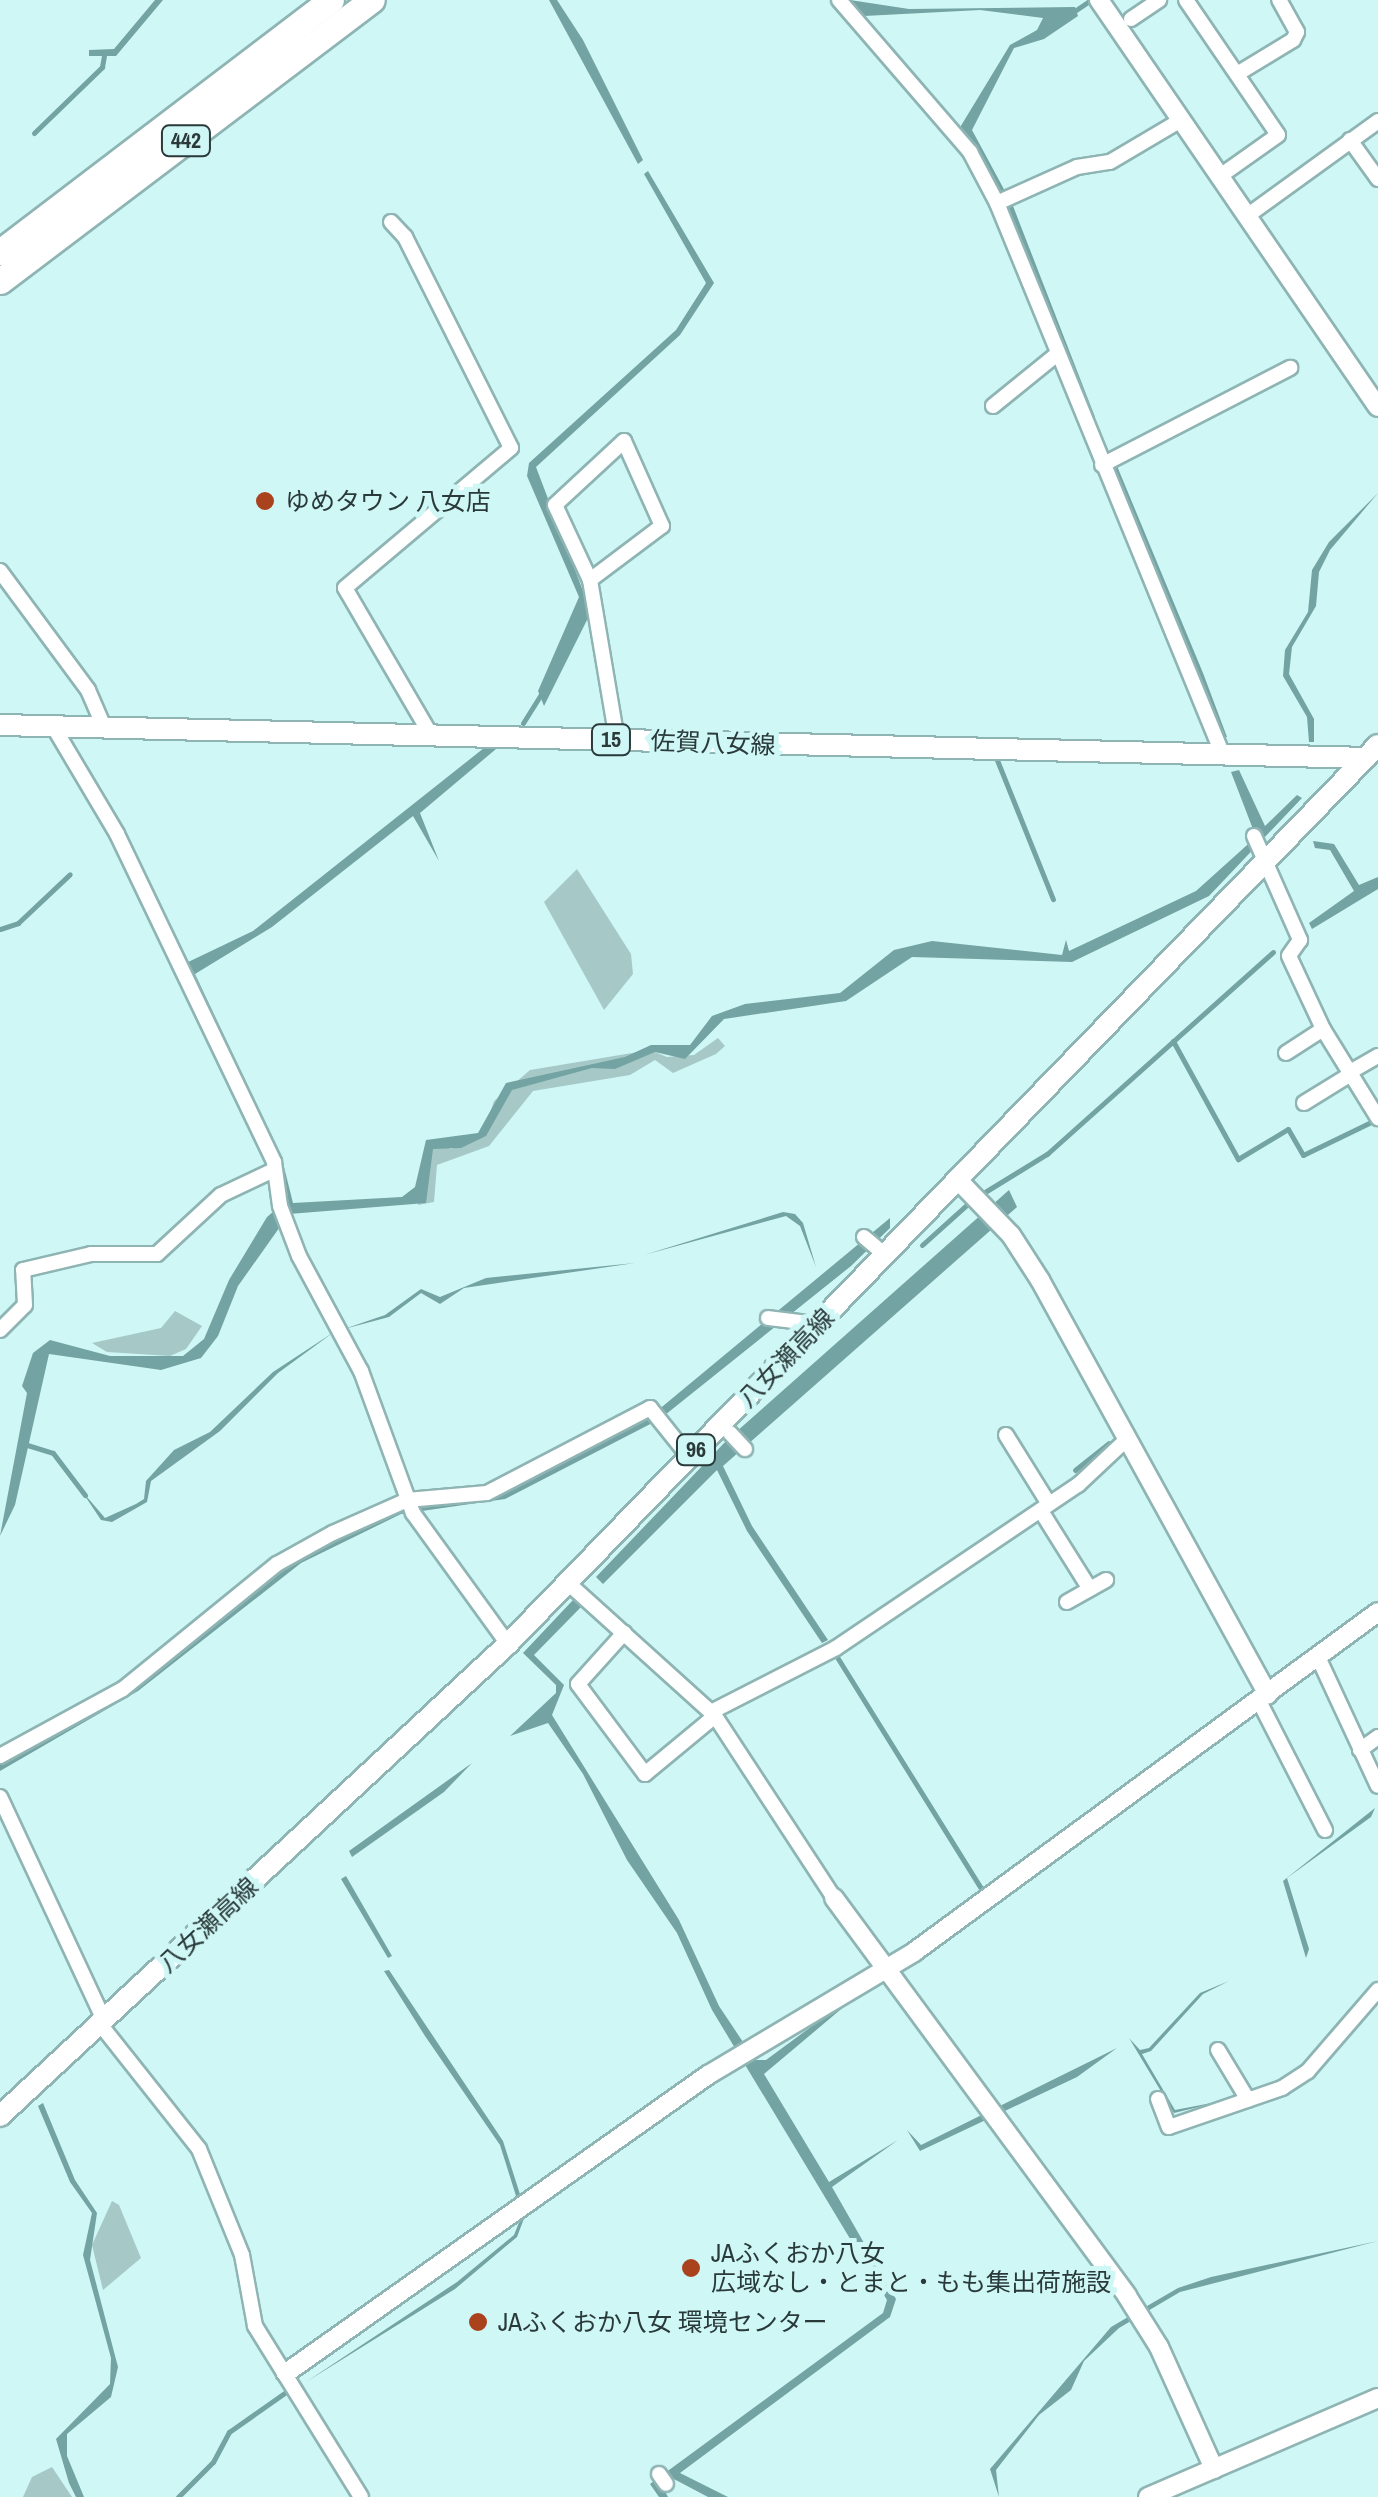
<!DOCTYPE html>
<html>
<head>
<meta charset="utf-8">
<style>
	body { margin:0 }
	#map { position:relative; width:1378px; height:2497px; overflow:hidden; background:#cff7f6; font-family:"Archivo Narrow","Noto Sans JP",sans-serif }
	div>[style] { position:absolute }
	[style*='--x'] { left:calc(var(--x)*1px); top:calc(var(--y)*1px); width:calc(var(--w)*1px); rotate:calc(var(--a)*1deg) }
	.green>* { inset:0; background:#a6c9c8 }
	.water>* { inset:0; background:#73a3a2 }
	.stream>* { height:5px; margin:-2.5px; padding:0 2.5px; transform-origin:2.5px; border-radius:2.5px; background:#73a3a2 }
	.roads { filter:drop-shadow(2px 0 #8eb4b3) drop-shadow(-2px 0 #8eb4b3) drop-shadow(0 2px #8eb4b3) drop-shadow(0 -2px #8eb4b3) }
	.street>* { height:14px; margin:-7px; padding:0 7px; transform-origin:7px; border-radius:7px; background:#fff }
	.secondary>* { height:18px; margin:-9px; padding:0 9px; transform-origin:9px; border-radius:9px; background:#fff }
	.primary>* { height:20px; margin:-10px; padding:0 10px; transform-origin:10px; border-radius:10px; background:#fff }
	.highway>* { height:25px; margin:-12.5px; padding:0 12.5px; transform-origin:12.5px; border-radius:12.5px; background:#fff }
	.dots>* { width:28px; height:28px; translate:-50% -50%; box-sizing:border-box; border:5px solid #cff7f6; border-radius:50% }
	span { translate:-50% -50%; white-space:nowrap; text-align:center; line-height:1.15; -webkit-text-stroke:10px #cff7f6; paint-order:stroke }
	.shield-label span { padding:2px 8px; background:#cff7f6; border:2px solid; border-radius:8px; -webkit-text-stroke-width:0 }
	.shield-label { font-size:22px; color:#2a3a3a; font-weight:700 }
	.poi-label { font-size:25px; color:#2a3a3a }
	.left { translate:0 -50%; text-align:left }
	.street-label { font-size:25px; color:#2a3a3a }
</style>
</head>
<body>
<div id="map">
	<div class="green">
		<div style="clip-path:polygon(577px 869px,631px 954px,633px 974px,604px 1010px,544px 902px)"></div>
		<div style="clip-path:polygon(718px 1038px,725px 1046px,716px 1054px,673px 1073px,655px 1060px,630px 1075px,533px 1091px,489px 1146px,437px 1165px,434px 1202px,418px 1205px,425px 1156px,438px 1142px,451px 1149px,482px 1137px,494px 1101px,530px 1070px,650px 1050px,667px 1057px,694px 1055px)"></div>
		<div style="clip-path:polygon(175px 1311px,202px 1326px,186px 1349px,170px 1356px,107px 1352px,92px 1343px,161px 1328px)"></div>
		<div style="clip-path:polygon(112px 2201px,119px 2205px,141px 2258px,103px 2290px,92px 2245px)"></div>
		<div style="clip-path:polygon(52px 2467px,72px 2497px,23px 2497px,32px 2477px)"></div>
	</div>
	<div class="water">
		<div style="clip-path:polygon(155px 0,163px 0,116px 56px,89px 56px,89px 50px,114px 49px)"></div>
		<div style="clip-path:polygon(549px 0,557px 0,583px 40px,643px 160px,638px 164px)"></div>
		<div style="clip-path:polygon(850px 0,909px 9px,1075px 7px,1078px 16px,1044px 39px,1014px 48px,972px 130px,1013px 206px,1095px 417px,1089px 420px,959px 129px,1010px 45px,1037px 30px,1043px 18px,980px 10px,864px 16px)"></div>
		<div style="clip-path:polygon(648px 171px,714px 283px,680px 335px,536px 467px,591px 612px,544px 706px,538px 691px,579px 597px,527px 476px,529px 463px,676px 330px,706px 283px,644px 174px)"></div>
		<div style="clip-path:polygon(1117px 466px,1203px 673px,1227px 737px,1219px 739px,1110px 470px)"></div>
		<div style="clip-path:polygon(1378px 493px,1330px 550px,1319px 572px,1316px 606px,1292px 647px,1289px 674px,1314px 719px,1314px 742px,1309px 742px,1307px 717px,1283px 676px,1285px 650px,1308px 612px,1312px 570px,1329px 542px)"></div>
		<div style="clip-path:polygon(484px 748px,496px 749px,420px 813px,439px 861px,413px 816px,272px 927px,195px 974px,282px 1159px,293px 1203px,402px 1197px,415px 1187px,426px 1140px,478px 1133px,506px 1083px,625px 1057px,651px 1045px,690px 1045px,712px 1016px,745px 1004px,840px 993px,894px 950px,932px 941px,1062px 955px,1066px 940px,1058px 910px,1069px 951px,1196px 891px,1256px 837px,1231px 772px,1239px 770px,1265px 826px,1297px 795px,1302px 798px,1209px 896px,1072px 962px,912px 957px,846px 1001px,724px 1019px,685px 1059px,655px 1052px,615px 1069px,592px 1068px,512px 1090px,486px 1136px,461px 1148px,433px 1149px,426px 1203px,289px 1214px,238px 1286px,218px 1336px,201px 1358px,161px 1370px,49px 1354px,15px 1505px,0 1536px,27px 1393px,22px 1386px,33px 1353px,50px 1340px,110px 1356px,183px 1356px,204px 1339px,229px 1280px,267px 1217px,282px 1204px,281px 1175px,184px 964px,253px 931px)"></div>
		<div style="clip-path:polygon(1313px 841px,1334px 844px,1359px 885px,1378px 877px,1378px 889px,1312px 929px,1309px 923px,1354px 891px,1330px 850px,1315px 848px)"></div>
		<div style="clip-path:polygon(1009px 1190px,1017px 1207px,723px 1466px,752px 1526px,828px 1640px,822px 1643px,747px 1531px,717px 1470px,603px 1584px,596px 1577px,727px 1440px)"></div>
		<div style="clip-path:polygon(783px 1212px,795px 1214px,803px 1223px,816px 1267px,800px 1226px,786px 1216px,644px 1255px)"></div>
		<div style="clip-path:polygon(890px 1218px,890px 1228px,851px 1266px,660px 1419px,505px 1499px,401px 1514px,301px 1563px,138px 1691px,0 1771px,0 1761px,119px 1694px,277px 1569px,402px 1506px,489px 1497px,657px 1411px)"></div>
		<div style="clip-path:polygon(635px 1263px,464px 1288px,440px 1304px,421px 1293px,389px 1317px,344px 1329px,385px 1315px,421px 1289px,440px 1297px,486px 1278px)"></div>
		<div style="clip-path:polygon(334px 1332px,278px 1373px,220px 1431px,151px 1481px,147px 1502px,112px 1522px,101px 1520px,81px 1490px,105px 1518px,136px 1504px,144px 1499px,146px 1481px,174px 1450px,210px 1432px,273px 1372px)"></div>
		<div style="clip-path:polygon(573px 1600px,581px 1607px,534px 1655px,564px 1685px,552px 1715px,679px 1920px,719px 2006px,755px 2060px,766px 2060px,884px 1973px,764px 2074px,829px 2182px,898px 2140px,832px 2187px,896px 2299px,890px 2317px,680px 2473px,728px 2497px,708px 2497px,672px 2478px,662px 2485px,668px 2497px,659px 2497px,650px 2484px,883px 2313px,887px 2300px,712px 2010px,677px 1933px,627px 1860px,583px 1774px,548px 1723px,510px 1736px,556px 1693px,556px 1685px,523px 1653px)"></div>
		<div style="clip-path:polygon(472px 1763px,444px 1792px,352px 1857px,349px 1851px)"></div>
		<div style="clip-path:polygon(1375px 1808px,1371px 1817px,1287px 1878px,1309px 1949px,1306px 1958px,1283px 1881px)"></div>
		<div style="clip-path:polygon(346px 1876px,392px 1956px,388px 1958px,341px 1879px)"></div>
		<div style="clip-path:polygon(389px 1970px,503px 2141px,526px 2213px,517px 2237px,455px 2289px,306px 2382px,457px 2282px,514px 2235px,522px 2215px,500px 2145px,425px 2036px,384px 1971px)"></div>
		<div style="clip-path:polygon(1229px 1981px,1203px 1994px,1151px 2051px,1142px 2054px,1175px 2110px,1227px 2100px,1174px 2113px,1129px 2038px,1140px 2050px,1149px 2048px,1200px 1993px)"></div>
		<div style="clip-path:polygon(1117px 2048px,1077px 2077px,920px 2151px,907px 2130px,921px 2145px)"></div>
		<div style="clip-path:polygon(43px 2103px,75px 2180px,97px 2213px,90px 2260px,118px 2367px,111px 2397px,67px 2434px,67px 2456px,84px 2497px,76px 2497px,69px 2483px,56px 2439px,110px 2384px,111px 2358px,83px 2255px,92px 2213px,70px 2182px,38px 2106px)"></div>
		<div style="clip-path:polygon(1378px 2241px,1180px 2292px,1119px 2328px,1084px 2361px,1071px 2390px,1039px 2415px,996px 2470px,999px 2497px,990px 2469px,1111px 2327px,1178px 2288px,1211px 2277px)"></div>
	</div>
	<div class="stream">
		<div style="--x:1073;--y:12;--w:22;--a:-34"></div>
		<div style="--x:34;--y:133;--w:95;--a:-44.1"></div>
		<div style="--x:102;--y:67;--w:11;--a:-80"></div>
		<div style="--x:523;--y:723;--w:36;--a:-58"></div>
		<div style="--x:997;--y:760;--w:150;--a:68.1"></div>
		<div style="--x:0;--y:929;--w:19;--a:-18"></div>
		<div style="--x:18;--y:923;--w:71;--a:-43.3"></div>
		<div style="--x:1173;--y:1041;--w:135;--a:61.2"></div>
		<div style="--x:1238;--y:1159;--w:58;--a:-31"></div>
		<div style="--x:1288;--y:1129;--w:30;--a:60"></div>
		<div style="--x:1303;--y:1155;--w:78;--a:-25.9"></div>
		<div style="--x:980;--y:1195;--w:79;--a:-31.5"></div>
		<div style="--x:1047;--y:1154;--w:303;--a:-41.8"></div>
		<div style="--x:922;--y:1245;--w:66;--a:-41.9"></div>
		<div style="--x:24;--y:1444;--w:30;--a:17"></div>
		<div style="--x:53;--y:1453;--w:53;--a:52.7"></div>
		<div style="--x:1075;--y:1470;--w:43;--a:-38.5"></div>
		<div style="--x:837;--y:1657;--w:282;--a:58.1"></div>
		<div style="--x:178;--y:2497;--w:49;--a:-45"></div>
		<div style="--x:213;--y:2462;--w:34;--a:-62"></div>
		<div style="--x:229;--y:2432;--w:70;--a:-35.1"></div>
	</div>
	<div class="roads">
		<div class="street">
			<div style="--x:839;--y:0;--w:201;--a:49.2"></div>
			<div style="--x:970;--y:152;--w:58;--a:62.1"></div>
			<div style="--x:997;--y:203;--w:594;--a:67.75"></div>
			<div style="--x:1186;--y:0;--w:163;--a:55.7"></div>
			<div style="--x:1278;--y:135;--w:71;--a:144.7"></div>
			<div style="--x:1131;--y:19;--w:34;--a:-34"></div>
			<div style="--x:1237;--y:74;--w:66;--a:-31.3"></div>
			<div style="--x:1293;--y:40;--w:9;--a:-63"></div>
			<div style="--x:1297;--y:32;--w:37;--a:-119"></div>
			<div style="--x:1350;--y:140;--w:48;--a:54.3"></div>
			<div style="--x:997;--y:203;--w:88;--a:-24.2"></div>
			<div style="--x:1077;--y:167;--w:33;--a:-9"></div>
			<div style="--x:1110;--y:162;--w:82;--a:-30.6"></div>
			<div style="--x:1247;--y:216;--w:162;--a:-35.9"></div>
			<div style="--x:391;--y:222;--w:21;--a:47"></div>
			<div style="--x:405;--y:237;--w:236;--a:63.3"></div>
			<div style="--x:511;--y:448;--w:217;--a:139.9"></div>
			<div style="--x:345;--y:588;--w:170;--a:59.7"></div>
			<div style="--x:993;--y:406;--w:81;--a:-39"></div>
			<div style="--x:1102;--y:465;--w:212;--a:-27.3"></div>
			<div style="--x:0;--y:571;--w:148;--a:53.5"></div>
			<div style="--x:88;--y:690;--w:40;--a:66.6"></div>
			<div style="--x:590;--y:580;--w:90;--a:-36.9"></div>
			<div style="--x:662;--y:526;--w:93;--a:-114.1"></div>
			<div style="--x:624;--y:441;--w:94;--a:137.2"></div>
			<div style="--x:555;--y:505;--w:83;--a:65"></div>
			<div style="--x:590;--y:580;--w:162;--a:80.4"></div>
			<div style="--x:53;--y:726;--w:126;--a:59.3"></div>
			<div style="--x:117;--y:834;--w:364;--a:64.4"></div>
			<div style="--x:274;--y:1162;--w:44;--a:82.2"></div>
			<div style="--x:280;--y:1206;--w:53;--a:69.2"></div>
			<div style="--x:299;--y:1256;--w:131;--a:61.7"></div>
			<div style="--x:361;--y:1371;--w:151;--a:69.9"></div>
			<div style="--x:413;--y:1513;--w:162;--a:54.1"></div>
			<div style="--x:1254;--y:836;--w:114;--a:66.1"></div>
			<div style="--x:1300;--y:940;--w:19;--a:125"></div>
			<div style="--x:1289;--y:956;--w:81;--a:65"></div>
			<div style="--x:1323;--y:1029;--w:105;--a:58.3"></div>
			<div style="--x:1286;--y:1053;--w:44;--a:-33"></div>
			<div style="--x:1350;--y:1072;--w:32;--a:-30"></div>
			<div style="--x:1304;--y:1103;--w:55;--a:-31.7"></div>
			<div style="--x:864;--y:1237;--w:16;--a:40"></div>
			<div style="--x:768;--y:1318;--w:35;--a:7"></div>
			<div style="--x:0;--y:1330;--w:35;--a:-45"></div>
			<div style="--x:25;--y:1305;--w:35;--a:-93"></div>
			<div style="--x:23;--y:1270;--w:70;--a:-13.2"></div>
			<div style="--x:91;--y:1254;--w:66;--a:0"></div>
			<div style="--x:157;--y:1254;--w:87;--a:-42.7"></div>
			<div style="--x:221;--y:1195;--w:59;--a:-25.3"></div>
			<div style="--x:730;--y:1433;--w:22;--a:47"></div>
			<div style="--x:1006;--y:1435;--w:81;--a:58.1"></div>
			<div style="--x:1041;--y:1511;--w:92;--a:57.9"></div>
			<div style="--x:568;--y:1583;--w:198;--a:42.1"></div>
			<div style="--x:715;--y:1716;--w:91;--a:140.4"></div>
			<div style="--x:645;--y:1774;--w:112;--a:-126.7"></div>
			<div style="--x:578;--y:1684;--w:69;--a:-48"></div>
			<div style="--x:1067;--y:1602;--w:45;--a:-29.4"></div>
			<div style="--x:1318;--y:1657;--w:142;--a:65.1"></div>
			<div style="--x:1259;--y:1701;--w:145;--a:62.9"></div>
			<div style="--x:711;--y:1712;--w:140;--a:-27.1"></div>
			<div style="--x:836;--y:1648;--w:292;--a:-34"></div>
			<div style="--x:1078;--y:1485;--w:69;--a:-43.2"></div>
			<div style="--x:715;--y:1716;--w:217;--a:56.8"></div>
			<div style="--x:1360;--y:1750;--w:22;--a:-36"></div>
			<div style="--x:0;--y:1756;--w:140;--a:-28.6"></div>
			<div style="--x:123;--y:1689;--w:198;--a:-39.1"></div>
			<div style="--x:277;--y:1564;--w:64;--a:-29"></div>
			<div style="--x:333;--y:1533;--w:81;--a:-24"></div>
			<div style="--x:407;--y:1500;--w:80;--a:-5"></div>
			<div style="--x:487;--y:1493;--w:184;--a:-27.5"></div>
			<div style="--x:650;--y:1408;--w:51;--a:51.3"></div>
			<div style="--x:0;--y:1797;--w:246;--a:65"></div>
			<div style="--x:100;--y:2024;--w:159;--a:51.6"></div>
			<div style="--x:199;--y:2149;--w:114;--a:67.9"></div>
			<div style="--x:242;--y:2255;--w:72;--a:79.6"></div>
			<div style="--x:255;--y:2326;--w:201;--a:58.2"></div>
			<div style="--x:1218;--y:2050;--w:58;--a:59"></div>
			<div style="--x:1158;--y:2099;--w:30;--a:69"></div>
			<div style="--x:1169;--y:2127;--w:120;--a:-19"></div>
			<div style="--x:1282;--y:2088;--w:31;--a:-33"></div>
			<div style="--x:1308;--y:2071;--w:107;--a:-49.2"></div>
			<div style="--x:659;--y:2474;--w:12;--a:55"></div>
		</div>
		<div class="secondary">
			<div style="--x:1099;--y:0;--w:493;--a:55.6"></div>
			<div style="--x:958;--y:1180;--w:76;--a:46.1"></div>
			<div style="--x:1011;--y:1235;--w:54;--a:57.2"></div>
			<div style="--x:1040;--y:1280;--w:473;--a:61.2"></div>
			<div style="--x:834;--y:1898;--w:494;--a:53.6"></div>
			<div style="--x:1127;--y:2296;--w:60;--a:57.9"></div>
			<div style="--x:1159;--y:2347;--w:134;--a:65.7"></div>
			<div style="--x:286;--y:2373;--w:517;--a:-35.23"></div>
			<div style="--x:708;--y:2075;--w:240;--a:-30.8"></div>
			<div style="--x:914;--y:1952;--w:575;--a:-36.23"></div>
			<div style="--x:1148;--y:2497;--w:250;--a:-23.3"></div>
		</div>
		<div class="primary">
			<div style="--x:0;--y:725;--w:1366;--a:1.38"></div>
			<div style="--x:0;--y:2116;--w:693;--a:-42.9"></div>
			<div style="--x:508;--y:1644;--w:1251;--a:-45.94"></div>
		</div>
		<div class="highway">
			<div style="--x:0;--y:252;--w:416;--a:-37.3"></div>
			<div style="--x:0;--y:281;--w:466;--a:-37.1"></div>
		</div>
	</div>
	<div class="dots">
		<div style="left:265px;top:501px;background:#aa431d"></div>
		<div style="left:691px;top:2268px;background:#aa431d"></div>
		<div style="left:478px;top:2322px;background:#aa431d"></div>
	</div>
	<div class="shield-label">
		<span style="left:186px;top:141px">442</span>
		<span style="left:611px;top:740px">15</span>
		<span style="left:696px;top:1450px">96</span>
	</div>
	<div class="poi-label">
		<span class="left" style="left:285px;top:501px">ゆめタウン 八女店</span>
		<span class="left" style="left:711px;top:2268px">JAふくおか八女<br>広域なし・とまと・もも集出荷施設</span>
		<span class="left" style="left:498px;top:2322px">JAふくおか八女 環境センター</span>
	</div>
	<div class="street-label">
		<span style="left:713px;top:743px;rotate:2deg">佐賀八女線</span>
		<span style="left:786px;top:1358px;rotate:-46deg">八女瀬高線</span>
		<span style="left:208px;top:1925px;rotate:-43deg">八女瀬高線</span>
	</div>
</div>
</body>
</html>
